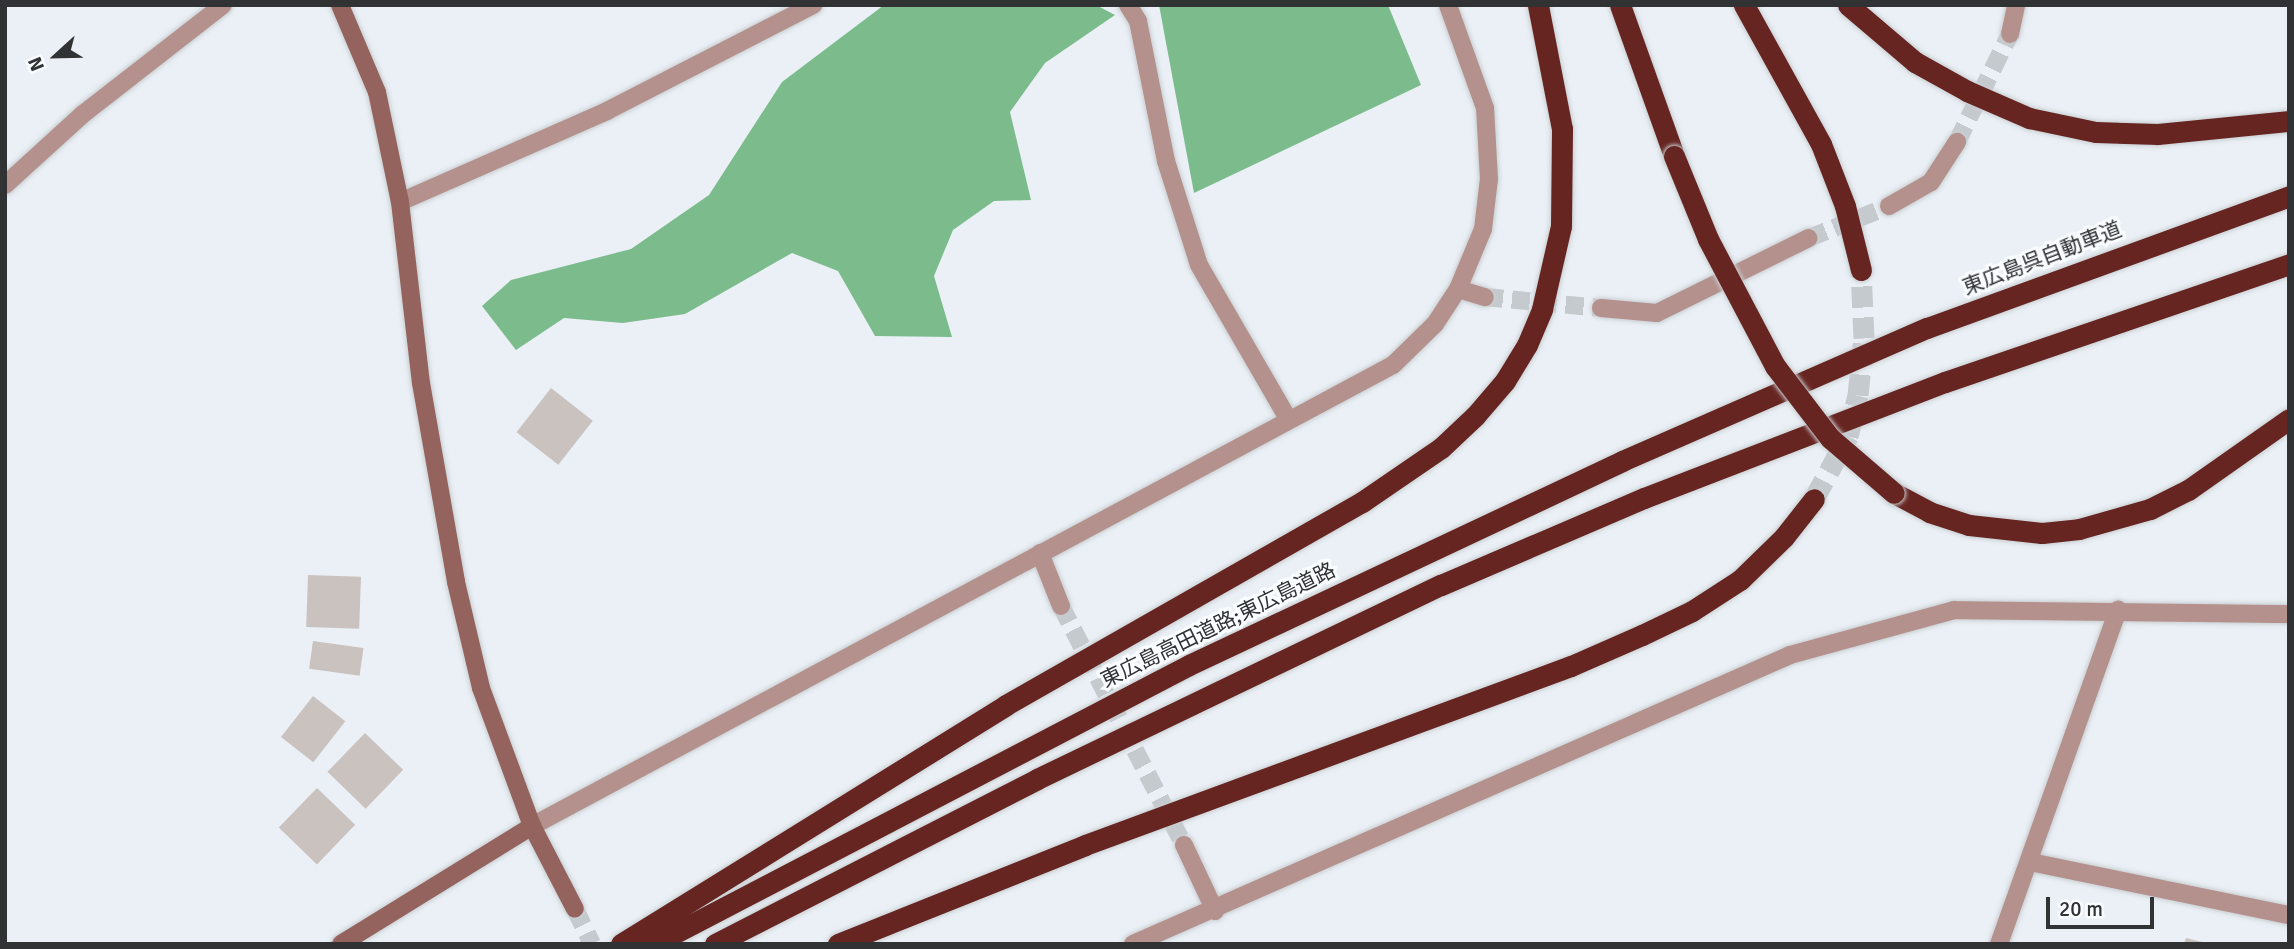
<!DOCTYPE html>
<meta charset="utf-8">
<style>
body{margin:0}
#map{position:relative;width:2294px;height:949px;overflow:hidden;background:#eaf0f5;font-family:Signika,"Noto Sans JP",sans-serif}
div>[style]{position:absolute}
.forest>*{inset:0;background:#7cbc8c}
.building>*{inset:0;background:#cac2bf;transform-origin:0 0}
.street-tunnel>*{height:18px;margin-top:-9px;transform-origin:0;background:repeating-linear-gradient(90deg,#c5cace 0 18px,transparent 0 27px)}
.secondary-tunnel>*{height:18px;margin-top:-9px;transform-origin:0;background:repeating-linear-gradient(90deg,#c5cace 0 18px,transparent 0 27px)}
.highway-tunnel>*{height:21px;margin-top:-10.5px;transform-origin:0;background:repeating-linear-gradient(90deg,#c5cace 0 21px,transparent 0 31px)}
.roads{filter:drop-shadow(0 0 2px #c9ced2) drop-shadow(0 0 2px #c9ced2)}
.street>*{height:18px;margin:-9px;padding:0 9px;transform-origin:9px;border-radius:9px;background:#b4918c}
.secondary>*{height:18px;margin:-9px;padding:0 9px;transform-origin:9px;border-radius:9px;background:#94635e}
.highway>*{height:21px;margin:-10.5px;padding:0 10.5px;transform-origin:10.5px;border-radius:10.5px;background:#672521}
.bridges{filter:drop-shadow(0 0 2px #c9ced2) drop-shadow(0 0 2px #c9ced2)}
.highway-bridge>*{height:21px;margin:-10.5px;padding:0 10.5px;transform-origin:10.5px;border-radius:10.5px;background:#672521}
span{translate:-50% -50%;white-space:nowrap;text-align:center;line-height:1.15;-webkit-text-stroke:6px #fafdff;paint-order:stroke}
.street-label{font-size:21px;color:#303234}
.frame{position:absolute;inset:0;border:7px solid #303234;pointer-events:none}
.north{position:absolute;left:21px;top:21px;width:70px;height:70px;-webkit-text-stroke:5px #fafdff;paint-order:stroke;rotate:248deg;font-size:19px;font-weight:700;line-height:28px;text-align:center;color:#303234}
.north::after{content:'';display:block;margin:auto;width:24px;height:32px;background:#303234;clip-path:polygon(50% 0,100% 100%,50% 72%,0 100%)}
.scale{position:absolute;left:2046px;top:897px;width:108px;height:32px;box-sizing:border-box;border:4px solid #303234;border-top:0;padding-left:9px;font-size:21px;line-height:24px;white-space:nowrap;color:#303234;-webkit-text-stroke:5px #fafdff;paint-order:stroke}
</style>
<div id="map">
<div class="forest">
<div style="clip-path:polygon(884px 5px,1096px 5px,1115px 15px,1045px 63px,1010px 112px,1031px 200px,994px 201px,953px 230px,934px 276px,952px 337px,875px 336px,838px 271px,792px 253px,685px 314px,623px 323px,564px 318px,516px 350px,482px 306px,511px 280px,631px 249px,709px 195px,782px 82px)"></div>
<div style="clip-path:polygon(1159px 5px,1388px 5px,1421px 85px,1194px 193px)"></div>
</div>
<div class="building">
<div style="left:551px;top:388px;width:53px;height:56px;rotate:38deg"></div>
<div style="left:308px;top:575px;width:53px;height:52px;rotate:2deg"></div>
<div style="left:313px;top:641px;width:51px;height:28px;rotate:8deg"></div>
<div style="left:313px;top:696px;width:41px;height:52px;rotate:38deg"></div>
<div style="left:365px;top:733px;width:53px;height:54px;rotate:44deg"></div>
<div style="left:317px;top:788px;width:53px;height:55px;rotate:44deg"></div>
<div style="clip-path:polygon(2186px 938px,2206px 943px,2206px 944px,2184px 944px)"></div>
</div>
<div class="street-tunnel">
<div style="left:1957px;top:142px;width:120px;rotate:-63.9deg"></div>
<div style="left:1809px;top:238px;width:86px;rotate:-21.8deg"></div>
<div style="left:1485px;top:297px;width:117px;rotate:5.4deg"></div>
<div style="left:1061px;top:606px;width:269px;rotate:62.8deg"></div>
</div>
<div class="secondary-tunnel">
<div style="left:575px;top:909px;width:39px;rotate:64deg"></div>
</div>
<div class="highway-tunnel">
<div style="left:1814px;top:499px;width:72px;rotate:-61.6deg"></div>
<div style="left:1848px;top:436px;width:42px;rotate:-76.3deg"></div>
<div style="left:1858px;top:395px;width:57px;rotate:-84deg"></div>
<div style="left:1864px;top:338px;width:68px;rotate:-92.5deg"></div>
</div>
<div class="roads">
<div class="street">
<div style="left:1128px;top:5px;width:19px;rotate:58deg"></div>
<div style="left:1138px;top:21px;width:143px;rotate:78.7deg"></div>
<div style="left:1166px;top:161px;width:109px;rotate:72.4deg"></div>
<div style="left:1199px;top:265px;width:179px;rotate:59.9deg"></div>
<div style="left:2010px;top:34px;width:30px;rotate:-78deg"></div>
<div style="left:5px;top:185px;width:105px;rotate:-42.3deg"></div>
<div style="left:83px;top:114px;width:177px;rotate:-37.9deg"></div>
<div style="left:400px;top:202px;width:226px;rotate:-23.7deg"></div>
<div style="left:607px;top:111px;width:232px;rotate:-27.2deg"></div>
<div style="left:1889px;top:206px;width:48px;rotate:-29.7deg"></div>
<div style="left:1931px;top:182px;width:48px;rotate:-57deg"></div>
<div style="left:1458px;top:289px;width:28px;rotate:17deg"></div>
<div style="left:1601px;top:308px;width:56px;rotate:5.1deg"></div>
<div style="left:1657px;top:313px;width:169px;rotate:-26.3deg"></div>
<div style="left:1040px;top:553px;width:57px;rotate:68.4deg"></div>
<div style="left:532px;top:826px;width:977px;rotate:-28.17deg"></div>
<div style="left:1393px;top:365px;width:59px;rotate:-44.3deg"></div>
<div style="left:1435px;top:324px;width:42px;rotate:-56.7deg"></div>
<div style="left:1458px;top:289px;width:65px;rotate:-67.4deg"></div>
<div style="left:1483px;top:229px;width:50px;rotate:-83.2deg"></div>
<div style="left:1489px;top:179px;width:71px;rotate:-93.2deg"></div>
<div style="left:1485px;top:108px;width:109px;rotate:-109.8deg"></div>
<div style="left:1184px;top:845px;width:73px;rotate:64.8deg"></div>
<div style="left:2030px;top:862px;width:264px;rotate:11.6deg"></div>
<div style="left:1133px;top:944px;width:718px;rotate:-23.74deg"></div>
<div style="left:1790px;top:655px;width:170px;rotate:-15.3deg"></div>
<div style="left:1954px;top:610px;width:335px;rotate:0.7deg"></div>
<div style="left:1999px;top:944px;width:355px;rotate:-70.4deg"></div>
</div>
<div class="secondary">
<div style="left:340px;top:5px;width:95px;rotate:67deg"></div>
<div style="left:377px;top:92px;width:112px;rotate:78.2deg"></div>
<div style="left:400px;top:202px;width:182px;rotate:83.4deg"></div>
<div style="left:421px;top:383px;width:202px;rotate:80deg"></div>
<div style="left:456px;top:582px;width:109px;rotate:76.7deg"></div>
<div style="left:481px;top:688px;width:147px;rotate:69.7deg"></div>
<div style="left:532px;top:826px;width:93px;rotate:62.6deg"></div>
<div style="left:341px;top:944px;width:225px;rotate:-31.7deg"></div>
</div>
<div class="highway">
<div style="left:1620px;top:5px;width:160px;rotate:70.3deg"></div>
<div style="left:1744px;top:5px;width:159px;rotate:61deg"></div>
<div style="left:1821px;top:144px;width:66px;rotate:68.8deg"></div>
<div style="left:1845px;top:206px;width:66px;rotate:76deg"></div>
<div style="left:1848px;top:5px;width:88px;rotate:40.4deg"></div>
<div style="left:1915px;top:62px;width:60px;rotate:29.1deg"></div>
<div style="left:1967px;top:91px;width:68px;rotate:23.5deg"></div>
<div style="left:2029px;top:118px;width:68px;rotate:11.8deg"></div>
<div style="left:2096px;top:132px;width:62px;rotate:1.8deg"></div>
<div style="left:2158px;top:134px;width:132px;rotate:-5.7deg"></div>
<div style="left:1894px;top:493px;width:40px;rotate:28deg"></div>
<div style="left:1929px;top:512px;width:42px;rotate:18deg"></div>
<div style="left:1969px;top:525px;width:73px;rotate:6.3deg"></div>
<div style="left:2042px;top:533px;width:37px;rotate:-6deg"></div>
<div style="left:2079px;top:529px;width:74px;rotate:-15.7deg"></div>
<div style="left:2150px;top:509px;width:42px;rotate:-26.6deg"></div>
<div style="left:2188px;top:490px;width:123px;rotate:-35.1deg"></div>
<div style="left:621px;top:944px;width:453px;rotate:-31.8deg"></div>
<div style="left:1006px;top:705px;width:410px;rotate:-29.7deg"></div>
<div style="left:1362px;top:502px;width:96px;rotate:-34.4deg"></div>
<div style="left:1441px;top:448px;width:47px;rotate:-43.3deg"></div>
<div style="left:1475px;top:416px;width:46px;rotate:-49.4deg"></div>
<div style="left:1505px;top:381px;width:42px;rotate:-58.6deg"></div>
<div style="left:1527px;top:345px;width:39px;rotate:-67deg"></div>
<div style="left:1542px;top:309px;width:85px;rotate:-77.1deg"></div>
<div style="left:1561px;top:226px;width:97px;rotate:-89.4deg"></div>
<div style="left:1562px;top:129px;width:126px;rotate:-101deg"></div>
<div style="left:654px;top:944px;width:603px;rotate:-27.54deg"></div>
<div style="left:1189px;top:665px;width:479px;rotate:-25.2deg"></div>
<div style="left:1622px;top:461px;width:333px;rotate:-23.6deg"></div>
<div style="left:1927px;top:328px;width:385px;rotate:-20deg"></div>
<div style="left:715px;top:944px;width:362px;rotate:-27.1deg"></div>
<div style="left:1037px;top:779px;width:448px;rotate:-25.7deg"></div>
<div style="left:1441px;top:585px;width:221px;rotate:-23.2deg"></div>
<div style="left:1644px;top:498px;width:323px;rotate:-21.1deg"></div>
<div style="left:1945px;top:382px;width:364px;rotate:-18.9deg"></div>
<div style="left:838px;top:944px;width:266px;rotate:-21.8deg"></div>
<div style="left:1085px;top:845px;width:518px;rotate:-20.22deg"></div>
<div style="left:1571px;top:666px;width:77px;rotate:-23.6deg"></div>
<div style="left:1642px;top:635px;width:55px;rotate:-25.6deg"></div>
<div style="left:1692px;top:611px;width:57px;rotate:-32.9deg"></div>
<div style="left:1740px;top:580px;width:62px;rotate:-44.3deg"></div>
<div style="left:1784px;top:537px;width:48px;rotate:-51.7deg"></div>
</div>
</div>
<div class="bridges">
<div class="highway-bridge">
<div style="left:1674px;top:156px;width:90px;rotate:67.7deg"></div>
<div style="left:1708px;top:239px;width:144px;rotate:62.2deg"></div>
<div style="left:1775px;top:366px;width:91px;rotate:52.6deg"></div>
<div style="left:1830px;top:438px;width:84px;rotate:40.7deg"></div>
</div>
</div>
<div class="street-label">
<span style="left:2042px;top:258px;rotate:-21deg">東広島呉自動車道</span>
<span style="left:1218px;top:625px;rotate:-26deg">東広島高田道路;東広島道路</span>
</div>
<div class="frame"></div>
<div class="north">N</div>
<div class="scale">20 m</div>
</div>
